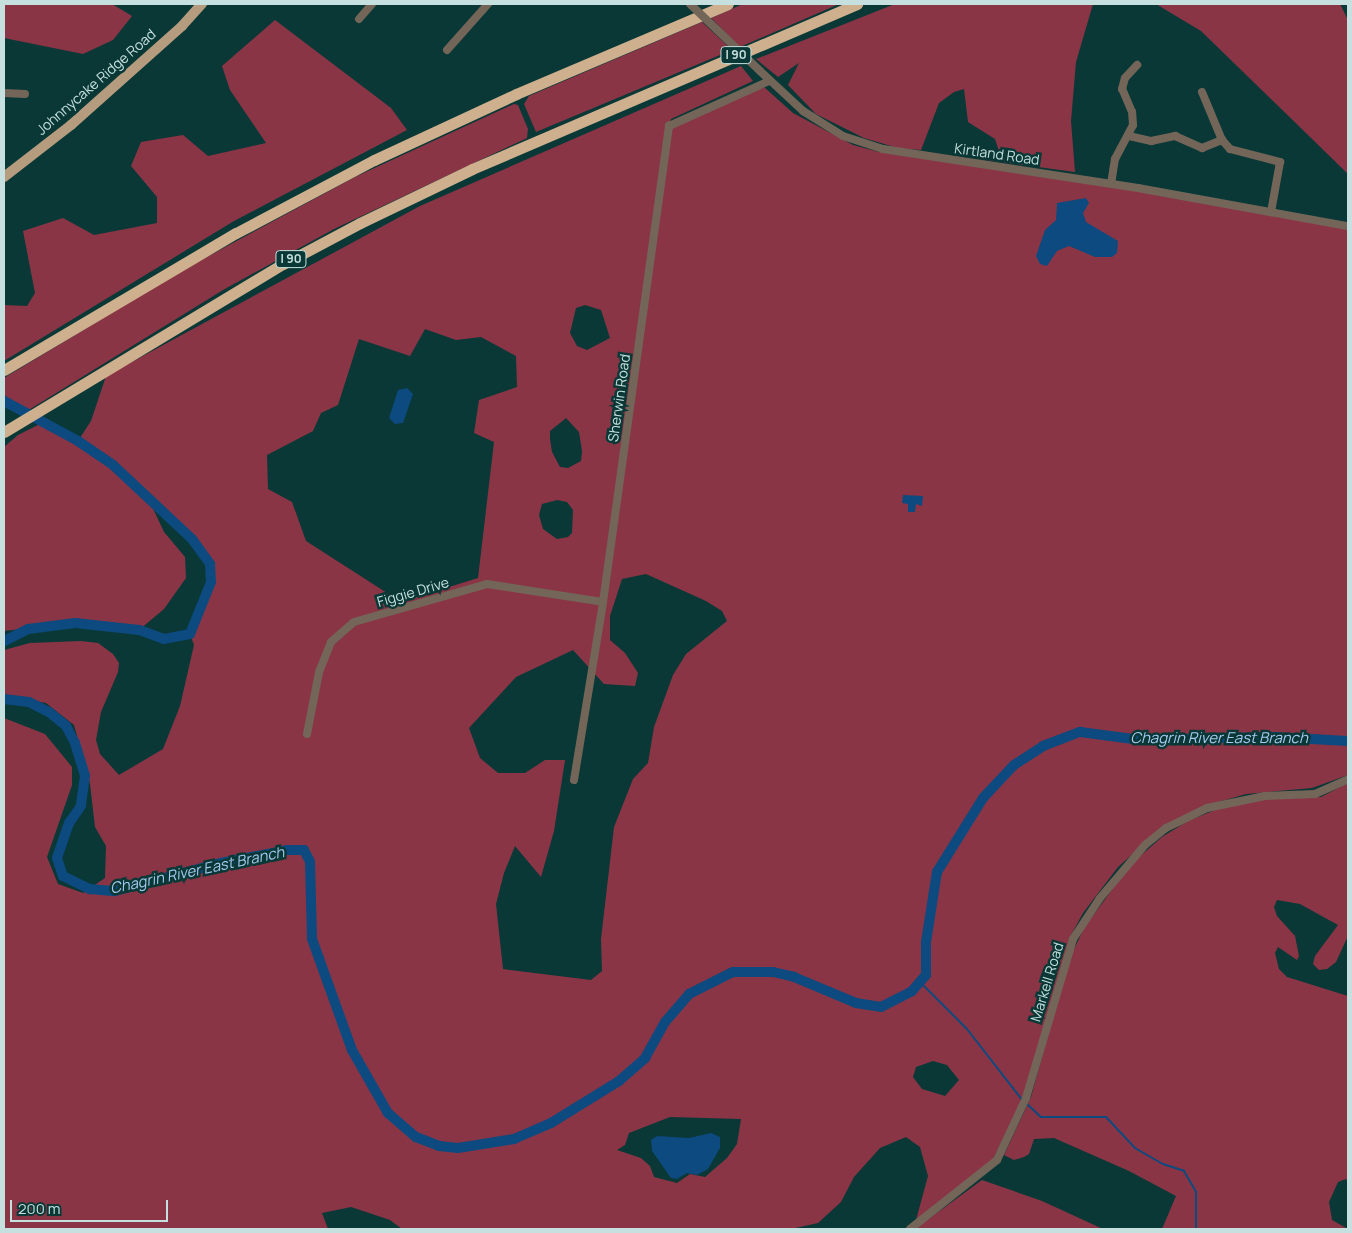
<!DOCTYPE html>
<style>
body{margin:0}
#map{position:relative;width:1352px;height:1233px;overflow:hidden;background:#0a3836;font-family:Manrope,sans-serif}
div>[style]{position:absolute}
.green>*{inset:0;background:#8a3546}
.water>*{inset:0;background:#0c4a7f}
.stream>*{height:2px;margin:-1px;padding:0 1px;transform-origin:1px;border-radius:1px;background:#0c4a7f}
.river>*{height:10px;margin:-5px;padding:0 5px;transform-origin:5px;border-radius:5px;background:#0c4a7f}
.minor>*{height:8px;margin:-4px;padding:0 4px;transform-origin:4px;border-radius:4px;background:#736658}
.major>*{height:10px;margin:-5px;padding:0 5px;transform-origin:5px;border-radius:5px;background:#b59c7f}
.highway>*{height:11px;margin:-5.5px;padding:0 5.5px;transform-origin:5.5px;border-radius:5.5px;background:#cfb08e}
.minor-bridge>*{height:8px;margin:-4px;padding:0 4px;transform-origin:4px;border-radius:4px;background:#736658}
span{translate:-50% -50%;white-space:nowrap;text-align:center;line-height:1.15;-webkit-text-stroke:5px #0a3836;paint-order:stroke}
.shield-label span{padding:1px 4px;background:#0a3836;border:1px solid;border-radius:4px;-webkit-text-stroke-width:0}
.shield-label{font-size:12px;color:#c5e0de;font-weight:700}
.street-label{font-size:14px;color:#c5e0de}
.water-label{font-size:15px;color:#a7caf0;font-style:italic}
.frame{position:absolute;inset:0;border:5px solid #c5e0de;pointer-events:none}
.scale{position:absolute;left:10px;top:1200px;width:158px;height:22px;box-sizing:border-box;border:2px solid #c5e0de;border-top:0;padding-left:6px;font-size:15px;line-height:18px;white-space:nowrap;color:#c5e0de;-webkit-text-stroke:4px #0a3836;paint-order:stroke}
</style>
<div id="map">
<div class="green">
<div style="clip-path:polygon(4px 4px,112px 4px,132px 16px,113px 40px,83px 54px,4px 38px)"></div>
<div style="clip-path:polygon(743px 4px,839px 4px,740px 47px,711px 18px)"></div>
<div style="clip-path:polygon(895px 4px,1093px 4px,1076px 62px,1071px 121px,1075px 172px,980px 159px,1000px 154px,995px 139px,968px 122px,964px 89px,954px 92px,939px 103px,921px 150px,898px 148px,864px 138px,816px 114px,788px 85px,799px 63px,778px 77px,756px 59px)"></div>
<div style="clip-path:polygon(1156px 4px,1340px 4px,1348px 20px,1348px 174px,1201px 31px)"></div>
<div style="clip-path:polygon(275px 20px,391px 108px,407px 130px,234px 221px,4px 361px,4px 305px,27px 306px,35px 293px,23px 231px,63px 218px,94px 235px,157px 223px,157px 197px,131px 166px,141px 142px,183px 135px,208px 156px,266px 143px,230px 90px,222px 66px)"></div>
<div style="clip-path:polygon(702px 22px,732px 50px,536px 132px,524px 104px,529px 96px)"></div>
<div style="clip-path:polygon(evenodd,741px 66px,753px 81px,671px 119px,664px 141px,671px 127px,764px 87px,793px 113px,853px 145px,879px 152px,1120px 188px,1348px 229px,1348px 775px,1312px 788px,1246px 794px,1208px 805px,1155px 834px,1118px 867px,1083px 913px,1071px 935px,1024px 1096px,993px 1159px,965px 1185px,916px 1220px,928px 1176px,920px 1147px,906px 1137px,880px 1148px,854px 1177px,841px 1202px,818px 1223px,791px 1229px,402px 1229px,390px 1220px,351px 1207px,322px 1213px,328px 1229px,4px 1229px,4px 718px,45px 734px,72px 767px,72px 785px,47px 857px,58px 884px,83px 893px,105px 878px,106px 846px,95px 827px,90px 784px,74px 725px,46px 703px,4px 695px,4px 650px,30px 643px,81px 641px,98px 643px,113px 654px,119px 663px,118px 672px,101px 712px,96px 740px,100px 754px,119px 775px,163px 749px,180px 706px,194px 645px,190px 634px,211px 582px,210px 564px,192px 539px,150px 502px,164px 532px,185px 557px,186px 578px,164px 609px,139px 630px,75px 623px,4px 631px,4px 447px,18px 435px,42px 423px,78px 441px,91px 421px,106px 376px,420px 206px,741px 66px,585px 305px,601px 310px,610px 338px,587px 350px,577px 346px,570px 333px,576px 308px,585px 305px,741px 66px,425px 329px,456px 340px,481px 337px,516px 356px,517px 387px,479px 400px,474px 433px,494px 442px,478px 578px,401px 602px,306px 541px,292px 502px,268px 489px,267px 455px,313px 431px,321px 413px,338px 405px,359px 339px,410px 356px,425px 329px,741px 66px,566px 418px,579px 432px,582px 451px,581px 461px,568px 468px,560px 467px,552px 452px,550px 439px,550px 431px,566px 418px,741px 66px,557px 500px,567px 502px,573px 510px,572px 533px,568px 537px,557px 539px,543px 529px,539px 515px,542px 504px,557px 500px,741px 66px,646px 574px,706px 601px,722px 611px,727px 621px,686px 654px,673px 675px,654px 727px,648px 763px,633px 779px,614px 827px,601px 939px,602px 971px,591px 980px,503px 969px,496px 904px,504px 873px,515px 846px,541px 877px,554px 831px,565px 760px,545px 760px,525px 773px,498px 773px,480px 758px,469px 728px,516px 677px,573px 650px,604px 684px,635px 686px,638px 673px,625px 653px,610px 640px,610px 616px,622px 579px,646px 574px,741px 66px,933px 1061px,947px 1065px,959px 1080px,945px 1096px,922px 1089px,913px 1077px,916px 1067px,933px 1061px,741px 66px,670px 1117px,741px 1119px,737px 1144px,727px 1158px,705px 1177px,690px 1174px,677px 1183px,654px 1177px,650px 1166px,641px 1158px,617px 1150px,625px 1145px,629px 1133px,670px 1117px)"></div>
<div style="clip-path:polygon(514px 104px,518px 105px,528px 129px,527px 138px,334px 229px,223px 290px,27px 411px,4px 395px,4px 378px,181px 271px,355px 177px)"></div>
<div style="clip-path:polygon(1348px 783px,1348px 936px,1336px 962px,1327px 969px,1319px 970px,1313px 964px,1315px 956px,1338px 925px,1300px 904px,1277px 900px,1274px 907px,1277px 916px,1295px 936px,1299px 956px,1297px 960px,1278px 947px,1275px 953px,1279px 969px,1287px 977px,1348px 996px,1348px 1182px,1346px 1179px,1338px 1182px,1329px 1202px,1332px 1220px,1348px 1229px,1162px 1229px,1176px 1196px,1129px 1171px,1054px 1138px,1034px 1139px,1029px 1154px,1024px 1157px,1014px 1160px,1004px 1155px,1031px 1097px,1069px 960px,1084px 928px,1130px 865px,1162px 837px,1188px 821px,1225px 806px,1265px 799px,1321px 797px)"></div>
<div style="clip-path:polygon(982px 1180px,1042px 1201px,1103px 1229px,915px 1229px)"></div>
</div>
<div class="water">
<div style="clip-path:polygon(1086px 198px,1089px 203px,1083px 213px,1086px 222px,1118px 241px,1117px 253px,1112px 257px,1095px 257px,1069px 246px,1057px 251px,1047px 266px,1040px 264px,1036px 256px,1045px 230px,1056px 220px,1057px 203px)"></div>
<div style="clip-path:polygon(407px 388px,413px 394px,403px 423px,395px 424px,389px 418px,398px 390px)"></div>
<div style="clip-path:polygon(903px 495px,923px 496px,922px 506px,916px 504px,915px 512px,908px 512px,908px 504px,902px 503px)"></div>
<div style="clip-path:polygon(711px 1133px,720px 1137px,720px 1148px,708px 1169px,697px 1175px,687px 1173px,677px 1179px,671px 1178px,652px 1151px,651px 1140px,657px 1136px,689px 1138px)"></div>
</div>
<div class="stream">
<div style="left:920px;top:982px;width:66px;rotate:45deg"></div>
<div style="left:967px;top:1029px;width:91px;rotate:52.1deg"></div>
<div style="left:1027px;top:1104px;width:19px;rotate:43deg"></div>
<div style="left:1041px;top:1117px;width:65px"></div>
<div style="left:1106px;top:1117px;width:42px;rotate:46.9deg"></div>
<div style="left:1135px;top:1148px;width:32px;rotate:30deg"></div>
<div style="left:1163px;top:1164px;width:22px;rotate:18deg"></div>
<div style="left:1184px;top:1171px;width:24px;rotate:60deg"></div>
<div style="left:1196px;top:1192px;width:37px;rotate:90deg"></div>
</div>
<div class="river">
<div style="left:4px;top:401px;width:84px;rotate:28.4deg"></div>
<div style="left:78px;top:441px;width:42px;rotate:34.4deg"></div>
<div style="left:113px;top:465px;width:108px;rotate:43.1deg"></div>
<div style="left:192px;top:539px;width:31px;rotate:54deg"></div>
<div style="left:210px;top:564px;width:18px;rotate:87deg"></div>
<div style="left:211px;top:582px;width:56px;rotate:112deg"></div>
<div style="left:190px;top:634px;width:26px;rotate:169deg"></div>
<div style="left:164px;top:639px;width:27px;rotate:-160deg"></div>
<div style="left:139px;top:630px;width:64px;rotate:-173.8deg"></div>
<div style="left:75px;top:623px;width:47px;rotate:172.7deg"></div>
<div style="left:28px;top:629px;width:27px;rotate:153deg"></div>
<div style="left:4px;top:699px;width:25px;rotate:7deg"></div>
<div style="left:29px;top:702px;width:22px;rotate:27deg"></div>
<div style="left:49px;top:712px;width:22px;rotate:39deg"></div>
<div style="left:66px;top:726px;width:19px;rotate:62deg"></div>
<div style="left:75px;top:743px;width:34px;rotate:73deg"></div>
<div style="left:85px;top:776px;width:30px;rotate:98deg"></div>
<div style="left:81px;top:806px;width:21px;rotate:125deg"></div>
<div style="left:69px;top:823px;width:37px;rotate:109deg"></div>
<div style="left:57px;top:858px;width:19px;rotate:72deg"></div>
<div style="left:63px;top:876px;width:30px;rotate:26deg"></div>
<div style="left:90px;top:889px;width:25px;rotate:5deg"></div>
<div style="left:115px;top:891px;width:110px;rotate:-14.8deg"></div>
<div style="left:221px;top:863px;width:67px;rotate:-11.1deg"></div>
<div style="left:287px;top:850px;width:17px"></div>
<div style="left:304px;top:850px;width:13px;rotate:63deg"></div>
<div style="left:310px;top:862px;width:77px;rotate:88.5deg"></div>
<div style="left:312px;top:939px;width:118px;rotate:70.2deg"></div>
<div style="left:352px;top:1050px;width:73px;rotate:60.3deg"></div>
<div style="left:388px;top:1113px;width:37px;rotate:41deg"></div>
<div style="left:416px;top:1137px;width:25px;rotate:21deg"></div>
<div style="left:439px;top:1146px;width:19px;rotate:6deg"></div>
<div style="left:458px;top:1148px;width:57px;rotate:-9.1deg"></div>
<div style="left:514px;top:1139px;width:40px;rotate:-23.4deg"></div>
<div style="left:551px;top:1123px;width:80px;rotate:-31.7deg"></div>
<div style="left:619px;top:1081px;width:35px;rotate:-41deg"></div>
<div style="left:645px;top:1058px;width:41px;rotate:-60.9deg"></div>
<div style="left:665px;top:1022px;width:37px;rotate:-49deg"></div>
<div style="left:689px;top:994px;width:49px;rotate:-26.6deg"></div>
<div style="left:733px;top:972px;width:40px"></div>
<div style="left:773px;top:972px;width:22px;rotate:13deg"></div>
<div style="left:794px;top:977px;width:67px;rotate:22.8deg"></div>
<div style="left:856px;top:1003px;width:25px;rotate:9deg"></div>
<div style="left:881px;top:1007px;width:35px;rotate:-27deg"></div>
<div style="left:912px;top:991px;width:21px;rotate:-49deg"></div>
<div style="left:926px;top:975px;width:33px;rotate:-90deg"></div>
<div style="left:926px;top:942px;width:71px;rotate:-81.1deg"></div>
<div style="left:937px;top:872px;width:87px;rotate:-58.1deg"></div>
<div style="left:983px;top:798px;width:45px;rotate:-46.8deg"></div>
<div style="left:1014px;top:765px;width:35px;rotate:-33deg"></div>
<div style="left:1043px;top:746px;width:40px;rotate:-21deg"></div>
<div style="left:1080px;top:732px;width:61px;rotate:7.6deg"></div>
<div style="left:1140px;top:740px;width:135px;rotate:-1.3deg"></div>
<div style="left:1275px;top:737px;width:73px;rotate:3.1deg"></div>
</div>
<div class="minor">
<div style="left:359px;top:19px;width:20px;rotate:-49deg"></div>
<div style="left:447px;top:50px;width:62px;rotate:-48.3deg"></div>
<div style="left:760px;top:71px;width:59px;rotate:42.9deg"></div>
<div style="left:803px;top:111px;width:47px;rotate:32deg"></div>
<div style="left:843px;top:136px;width:42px;rotate:18deg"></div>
<div style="left:883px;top:149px;width:258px;rotate:8.7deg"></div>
<div style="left:1138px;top:188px;width:213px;rotate:10.3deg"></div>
<div style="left:1202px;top:92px;width:52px;rotate:67.4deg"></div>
<div style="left:1222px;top:140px;width:12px;rotate:48deg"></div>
<div style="left:1230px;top:149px;width:52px;rotate:14.6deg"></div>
<div style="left:1280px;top:162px;width:51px;rotate:100.2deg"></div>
<div style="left:4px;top:93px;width:21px;rotate:3deg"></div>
<div style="left:1129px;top:136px;width:23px;rotate:13deg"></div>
<div style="left:1151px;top:141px;width:25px;rotate:-12deg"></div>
<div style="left:1175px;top:136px;width:30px;rotate:24deg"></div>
<div style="left:1202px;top:148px;width:22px;rotate:-22deg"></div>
<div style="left:1111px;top:184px;width:25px;rotate:-81deg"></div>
<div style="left:1115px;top:159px;width:38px;rotate:-62deg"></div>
<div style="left:1133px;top:125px;width:13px;rotate:-94deg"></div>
<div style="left:1132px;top:112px;width:25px;rotate:-113deg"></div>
<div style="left:1122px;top:89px;width:11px;rotate:-75deg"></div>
<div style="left:1125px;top:78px;width:18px;rotate:-47deg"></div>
<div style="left:307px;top:734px;width:63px;rotate:-79deg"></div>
<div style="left:319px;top:672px;width:32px;rotate:-68deg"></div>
<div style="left:331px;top:642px;width:30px;rotate:-41deg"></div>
<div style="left:354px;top:622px;width:138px;rotate:-15.9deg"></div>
<div style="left:487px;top:584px;width:117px;rotate:8.8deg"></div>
<div style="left:574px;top:780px;width:180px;rotate:-80.7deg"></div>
<div style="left:603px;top:602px;width:481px;rotate:-82.1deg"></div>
<div style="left:669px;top:126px;width:110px;rotate:-24.2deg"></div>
<div style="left:910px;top:1229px;width:111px;rotate:-38.4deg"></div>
<div style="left:997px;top:1160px;width:68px;rotate:-64.9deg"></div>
<div style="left:1026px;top:1098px;width:166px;rotate:-73.5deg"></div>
<div style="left:1073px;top:939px;width:49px;rotate:-56.6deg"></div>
<div style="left:1100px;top:898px;width:70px;rotate:-49.7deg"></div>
<div style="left:1145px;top:845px;width:27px;rotate:-39deg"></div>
<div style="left:1166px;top:828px;width:46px;rotate:-26deg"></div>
<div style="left:1207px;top:808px;width:59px;rotate:-11.7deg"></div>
<div style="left:1265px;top:796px;width:50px;rotate:-2.3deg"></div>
<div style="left:1315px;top:794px;width:36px;rotate:-24deg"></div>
</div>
<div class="major">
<div style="left:4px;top:177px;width:85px;rotate:-37.8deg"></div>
<div style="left:71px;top:125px;width:149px;rotate:-41.7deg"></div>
<div style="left:182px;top:26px;width:30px;rotate:-48deg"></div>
</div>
<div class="highway">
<div style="left:4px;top:370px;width:269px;rotate:-30.6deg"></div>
<div style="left:236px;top:233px;width:156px;rotate:-27.9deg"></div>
<div style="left:374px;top:160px;width:157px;rotate:-24.9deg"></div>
<div style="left:516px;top:94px;width:230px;rotate:-23deg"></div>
<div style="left:4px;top:432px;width:326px;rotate:-31.1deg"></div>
<div style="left:283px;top:264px;width:87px;rotate:-28deg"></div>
<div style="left:360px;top:223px;width:124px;rotate:-25.7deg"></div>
<div style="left:472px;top:169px;width:419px;rotate:-23.2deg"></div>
</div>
<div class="minor-bridge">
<div style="left:690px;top:4px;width:97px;rotate:43.7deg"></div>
</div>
<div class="shield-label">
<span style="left:736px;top:55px">I 90</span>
<span style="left:291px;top:259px">I 90</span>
</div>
<div class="street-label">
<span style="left:96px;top:82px;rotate:-41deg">Johnnycake Ridge Road</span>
<span style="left:997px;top:154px;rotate:8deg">Kirtland Road</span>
<span style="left:619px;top:398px;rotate:-82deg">Sherwin Road</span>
<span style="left:413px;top:592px;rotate:-16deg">Figgie Drive</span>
<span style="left:1047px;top:982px;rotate:-73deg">Markell Road</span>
</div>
<div class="water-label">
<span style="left:1219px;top:738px">Chagrin River East Branch</span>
<span style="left:197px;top:870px;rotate:-12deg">Chagrin River East Branch</span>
</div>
<div class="frame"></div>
<div class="scale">200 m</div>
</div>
